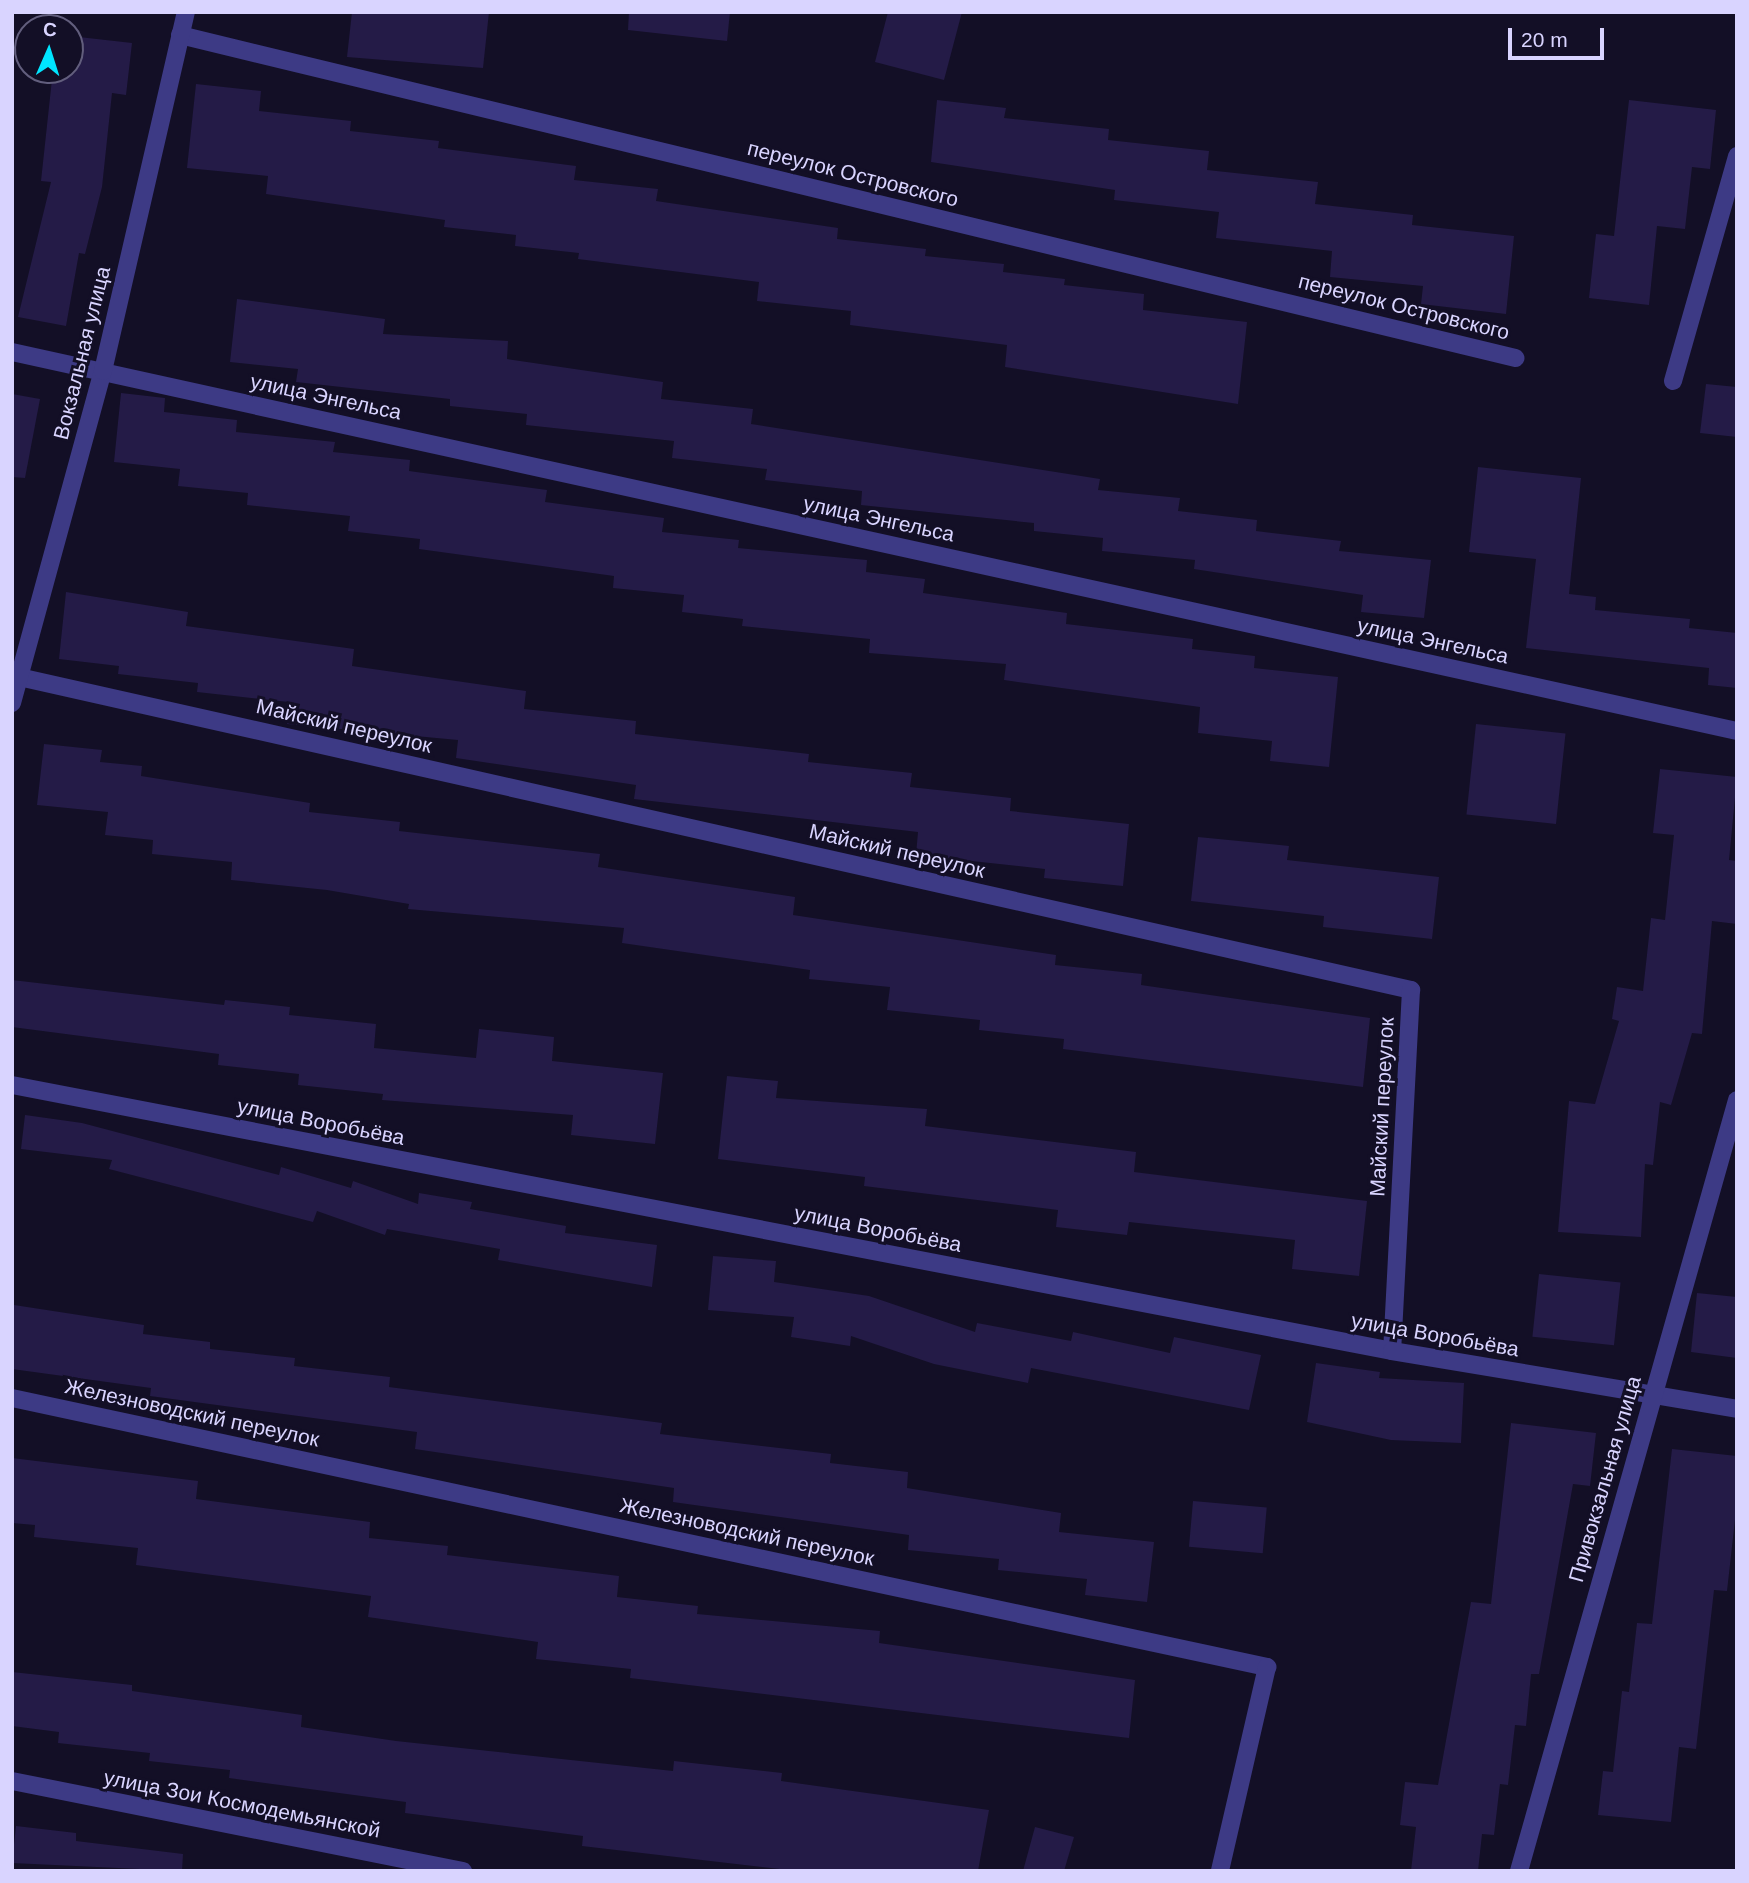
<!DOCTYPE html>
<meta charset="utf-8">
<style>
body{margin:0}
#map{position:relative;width:1749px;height:1883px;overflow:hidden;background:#130f26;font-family:Arial,sans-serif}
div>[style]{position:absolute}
.building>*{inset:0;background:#241b47;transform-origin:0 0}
.minor>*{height:18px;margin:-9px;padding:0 9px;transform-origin:9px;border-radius:9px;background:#3d3a85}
span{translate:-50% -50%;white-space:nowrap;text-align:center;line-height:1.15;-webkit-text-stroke:6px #130f26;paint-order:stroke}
.street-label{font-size:21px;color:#d9d4ff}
.frame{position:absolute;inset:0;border:14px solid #d9d4ff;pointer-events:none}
.north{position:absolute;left:14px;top:14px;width:70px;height:70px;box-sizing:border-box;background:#130f26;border:2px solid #625e7d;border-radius:50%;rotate:3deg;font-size:19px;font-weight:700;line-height:28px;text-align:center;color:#d9d4ff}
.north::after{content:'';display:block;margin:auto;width:24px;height:32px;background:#00e5ff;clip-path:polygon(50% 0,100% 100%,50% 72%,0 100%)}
.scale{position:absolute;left:1508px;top:28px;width:96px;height:32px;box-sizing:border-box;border:4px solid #d9d4ff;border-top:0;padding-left:9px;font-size:21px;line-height:24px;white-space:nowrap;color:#d9d4ff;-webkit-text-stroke:5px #130f26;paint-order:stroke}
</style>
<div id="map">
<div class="building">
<div style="clip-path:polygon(352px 12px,489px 12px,483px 68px,347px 57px)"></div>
<div style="clip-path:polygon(629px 12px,730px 12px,727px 41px,628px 30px)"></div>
<div style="clip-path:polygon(888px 12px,962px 12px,944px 80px,875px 62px)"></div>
<div style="clip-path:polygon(70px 36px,132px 43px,126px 95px,112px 93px,102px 187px,85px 254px,79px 253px,66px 326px,18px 317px,51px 182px,41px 181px,53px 70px,70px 70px)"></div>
<div style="clip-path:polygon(196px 84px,261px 91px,259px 111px,351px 121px,350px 131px,439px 141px,438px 148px,576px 166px,574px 180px,658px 189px,656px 201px,838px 228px,837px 239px,926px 249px,925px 256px,1004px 264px,1003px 272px,1065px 279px,1064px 285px,1144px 294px,1143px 310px,1247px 322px,1238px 404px,1005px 367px,1007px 345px,850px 325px,851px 311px,757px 301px,759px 282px,578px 259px,579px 253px,515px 246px,516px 235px,444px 227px,445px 220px,266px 194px,268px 176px,187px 168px)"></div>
<div style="clip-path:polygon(937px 100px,1006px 108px,1004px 118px,1109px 129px,1108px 140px,1209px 151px,1207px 170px,1318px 182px,1315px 204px,1413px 215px,1412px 225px,1514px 236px,1506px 314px,1421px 304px,1423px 286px,1330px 277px,1332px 251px,1216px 238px,1219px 212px,1114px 200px,1115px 190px,931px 162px)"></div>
<div style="clip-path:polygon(1629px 100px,1716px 110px,1710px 169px,1692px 167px,1685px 229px,1657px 226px,1649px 305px,1589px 298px,1596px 234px,1614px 236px)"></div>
<div style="clip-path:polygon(237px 299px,385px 319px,383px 334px,508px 341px,507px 359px,663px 382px,661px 399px,753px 409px,751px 424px,1100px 479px,1098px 490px,1180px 498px,1178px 511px,1257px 520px,1256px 531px,1341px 541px,1339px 551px,1431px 560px,1424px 618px,1361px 612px,1363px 595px,1194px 569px,1195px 560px,1102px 551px,1103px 538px,1034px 531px,1034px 523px,861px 505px,862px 491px,765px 480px,767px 469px,672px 458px,674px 441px,526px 425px,527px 414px,450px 406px,450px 399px,296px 382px,298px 369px,230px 362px)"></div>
<div style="clip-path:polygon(1706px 384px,1737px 387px,1737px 437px,1700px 433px)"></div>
<div style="clip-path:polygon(121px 393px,165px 398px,164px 412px,237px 420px,236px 432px,335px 442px,333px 452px,410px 460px,409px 471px,547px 490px,545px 502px,664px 518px,662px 532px,739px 540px,738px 548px,867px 560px,866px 572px,925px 579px,923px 593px,1067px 613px,1066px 624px,1193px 639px,1192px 649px,1255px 656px,1254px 668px,1338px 677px,1329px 767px,1270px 761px,1272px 741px,1198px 733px,1200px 707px,1004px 680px,1006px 664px,869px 653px,870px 639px,742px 626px,743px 619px,682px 612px,684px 595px,613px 588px,614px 576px,419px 549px,420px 539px,348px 531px,350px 516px,247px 505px,248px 493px,178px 486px,180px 469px,114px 462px)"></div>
<div style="clip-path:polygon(12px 394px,40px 399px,25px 478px,12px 477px)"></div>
<div style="clip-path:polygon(1478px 467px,1581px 478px,1569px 594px,1596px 597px,1595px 610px,1690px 619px,1689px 628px,1737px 633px,1737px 688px,1708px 685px,1709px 668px,1526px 648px,1536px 559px,1469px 552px)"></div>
<div style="clip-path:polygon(66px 592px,188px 612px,186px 626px,354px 649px,352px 666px,526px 691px,524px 709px,636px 721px,635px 734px,809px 754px,808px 762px,912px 773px,910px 787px,1011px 798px,1010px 811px,1129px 824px,1123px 886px,1044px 878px,1045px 869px,916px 855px,918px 832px,634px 799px,636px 785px,456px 758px,458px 740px,287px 724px,289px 702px,197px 692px,198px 683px,118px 674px,119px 666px,59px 659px)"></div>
<div style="left:1476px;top:724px;width:90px;height:91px;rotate:6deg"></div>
<div style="clip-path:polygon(44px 744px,102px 750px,100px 762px,142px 766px,141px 776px,310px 803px,309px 812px,400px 822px,399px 831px,600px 854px,598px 867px,795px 897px,793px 915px,1056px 955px,1055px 965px,1142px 974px,1141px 985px,1370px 1018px,1363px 1087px,1063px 1049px,1064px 1039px,979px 1030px,980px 1020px,887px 1010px,890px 987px,809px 979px,810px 970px,622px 943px,624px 928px,408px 909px,409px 904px,327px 890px,231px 880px,232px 862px,152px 854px,153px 840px,105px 835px,108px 812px,37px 805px)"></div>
<div style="clip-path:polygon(1660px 769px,1737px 777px,1729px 860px,1737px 861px,1737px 924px,1712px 921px,1702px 1034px,1692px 1033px,1671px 1105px,1660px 1102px,1653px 1165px,1645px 1164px,1641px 1237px,1558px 1232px,1569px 1101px,1595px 1104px,1619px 1021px,1612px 1019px,1617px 987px,1643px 991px,1651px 918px,1665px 920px,1674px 835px,1653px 833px)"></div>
<div style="clip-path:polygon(1198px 837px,1289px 846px,1287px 860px,1439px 877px,1432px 939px,1323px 927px,1324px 916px,1191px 901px)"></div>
<div style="clip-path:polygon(12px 980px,224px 1005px,225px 1000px,290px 1007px,289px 1015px,376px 1024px,374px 1048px,476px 1058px,479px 1029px,554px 1037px,552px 1061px,663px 1073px,655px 1144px,571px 1135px,573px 1115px,382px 1100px,383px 1094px,298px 1085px,299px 1074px,218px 1065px,219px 1054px,12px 1027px)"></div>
<div style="clip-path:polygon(727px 1076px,778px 1081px,776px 1098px,927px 1109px,925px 1126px,1136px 1152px,1134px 1172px,1367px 1201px,1359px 1276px,1292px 1269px,1295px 1240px,1129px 1222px,1127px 1235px,1056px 1227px,1058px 1210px,864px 1186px,865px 1177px,718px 1159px)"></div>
<div style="clip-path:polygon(25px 1115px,82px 1123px,279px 1175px,281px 1167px,351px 1188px,353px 1181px,418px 1204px,419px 1193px,472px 1202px,470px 1209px,566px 1226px,565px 1233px,657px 1245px,652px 1287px,498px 1260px,500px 1249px,387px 1229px,385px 1235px,317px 1211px,313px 1222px,109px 1169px,112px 1160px,21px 1149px)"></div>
<div style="clip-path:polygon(713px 1256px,776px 1261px,774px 1282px,869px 1296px,975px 1332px,977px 1323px,1071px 1341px,1073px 1332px,1170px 1353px,1174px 1337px,1261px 1355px,1249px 1410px,1031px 1368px,1028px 1383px,934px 1364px,851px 1336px,850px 1346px,791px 1337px,794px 1317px,708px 1310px)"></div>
<div style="left:1539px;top:1274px;width:82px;height:63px;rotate:6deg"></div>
<div style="clip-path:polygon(1697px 1293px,1737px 1297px,1737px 1358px,1691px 1352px)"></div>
<div style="clip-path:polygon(14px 1305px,144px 1325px,143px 1334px,210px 1342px,210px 1349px,295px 1358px,294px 1366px,390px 1377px,389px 1387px,662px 1423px,660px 1434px,831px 1454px,830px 1463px,908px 1472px,907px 1488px,1061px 1513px,1059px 1532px,1154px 1542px,1147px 1602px,1085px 1595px,1087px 1579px,998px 1570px,999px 1559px,908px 1550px,909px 1535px,673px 1502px,674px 1488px,415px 1449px,417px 1432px,150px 1396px,151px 1388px,12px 1369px)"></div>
<div style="clip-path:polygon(1316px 1363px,1380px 1372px,1379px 1378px,1464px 1383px,1461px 1443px,1391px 1440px,1307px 1422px)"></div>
<div style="clip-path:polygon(1511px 1423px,1596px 1433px,1590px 1486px,1573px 1484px,1539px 1674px,1531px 1674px,1526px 1726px,1515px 1725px,1508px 1785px,1500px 1784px,1494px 1835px,1482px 1834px,1478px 1871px,1411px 1871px,1416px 1827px,1400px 1825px,1405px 1782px,1438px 1785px,1471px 1602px,1491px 1604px)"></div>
<div style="clip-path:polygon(1672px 1449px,1737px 1456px,1737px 1502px,1727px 1591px,1714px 1590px,1696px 1749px,1679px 1747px,1671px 1822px,1598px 1815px,1603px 1771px,1613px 1772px,1622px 1691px,1629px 1692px,1637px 1623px,1652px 1624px)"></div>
<div style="clip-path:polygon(12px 1458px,198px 1481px,196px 1499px,370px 1522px,369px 1538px,448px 1546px,447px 1555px,619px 1576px,617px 1597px,698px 1606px,697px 1614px,880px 1631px,879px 1643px,1135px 1680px,1129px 1738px,630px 1678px,631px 1669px,536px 1659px,538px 1642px,368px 1617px,371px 1596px,136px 1565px,138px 1548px,34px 1537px,35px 1525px,12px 1523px)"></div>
<div style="left:1193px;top:1501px;width:74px;height:46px;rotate:5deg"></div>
<div style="clip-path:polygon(12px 1672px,132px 1685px,132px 1691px,302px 1715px,301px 1727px,396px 1741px,673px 1771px,674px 1761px,782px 1773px,781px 1781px,989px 1810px,978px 1871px,797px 1871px,582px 1846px,583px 1836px,405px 1813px,406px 1802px,229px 1778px,230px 1770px,149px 1761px,150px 1753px,58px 1743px,59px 1732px,12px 1726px)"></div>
<div style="clip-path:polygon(16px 1826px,76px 1833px,76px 1841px,183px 1854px,182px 1871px,12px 1863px)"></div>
<div style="clip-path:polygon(1035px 1827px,1074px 1837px,1064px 1871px,1023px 1871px)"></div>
</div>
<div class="minor">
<div style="left:180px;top:35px;width:1374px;rotate:13.6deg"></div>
<div style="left:12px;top:352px;width:1766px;rotate:12.39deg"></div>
<div style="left:1673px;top:381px;width:234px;rotate:-74.1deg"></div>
<div style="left:19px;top:677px;width:1427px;rotate:12.67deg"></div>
<div style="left:1411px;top:990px;width:361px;rotate:93deg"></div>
<div style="left:12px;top:703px;width:344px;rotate:-74.7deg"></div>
<div style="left:103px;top:371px;width:368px;rotate:-77deg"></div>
<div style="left:12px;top:1085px;width:1405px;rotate:10.91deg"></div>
<div style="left:1392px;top:1351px;width:350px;rotate:9.5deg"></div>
<div style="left:12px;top:1398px;width:1284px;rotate:12.1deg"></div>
<div style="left:1267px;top:1667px;width:209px;rotate:103deg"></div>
<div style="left:12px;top:1781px;width:460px;rotate:11.3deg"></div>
<div style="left:1519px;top:1871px;width:801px;rotate:-74.21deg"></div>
</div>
<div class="street-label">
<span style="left:853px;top:174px;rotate:14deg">переулок Островского</span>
<span style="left:1404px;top:307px;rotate:14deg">переулок Островского</span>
<span style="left:82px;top:353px;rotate:-76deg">Вокзальная улица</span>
<span style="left:326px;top:397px;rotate:12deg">улица Энгельса</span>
<span style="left:879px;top:519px;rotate:12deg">улица Энгельса</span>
<span style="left:1433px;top:641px;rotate:12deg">улица Энгельса</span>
<span style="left:344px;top:726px;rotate:13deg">Майский переулок</span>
<span style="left:897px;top:851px;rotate:13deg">Майский переулок</span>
<span style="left:1382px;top:1107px;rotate:-87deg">Майский переулок</span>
<span style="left:321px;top:1122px;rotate:11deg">улица Воробьёва</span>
<span style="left:878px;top:1229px;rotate:11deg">улица Воробьёва</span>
<span style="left:1435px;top:1335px;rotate:10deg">улица Воробьёва</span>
<span style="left:192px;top:1413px;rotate:12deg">Железноводский переулок</span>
<span style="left:1605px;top:1479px;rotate:-74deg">Привокзальная улица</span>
<span style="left:747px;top:1532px;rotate:12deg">Железноводский переулок</span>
<span style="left:242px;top:1804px;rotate:11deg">улица Зои Космодемьянской</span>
</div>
<div class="frame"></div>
<div class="north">С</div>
<div class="scale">20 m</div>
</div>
